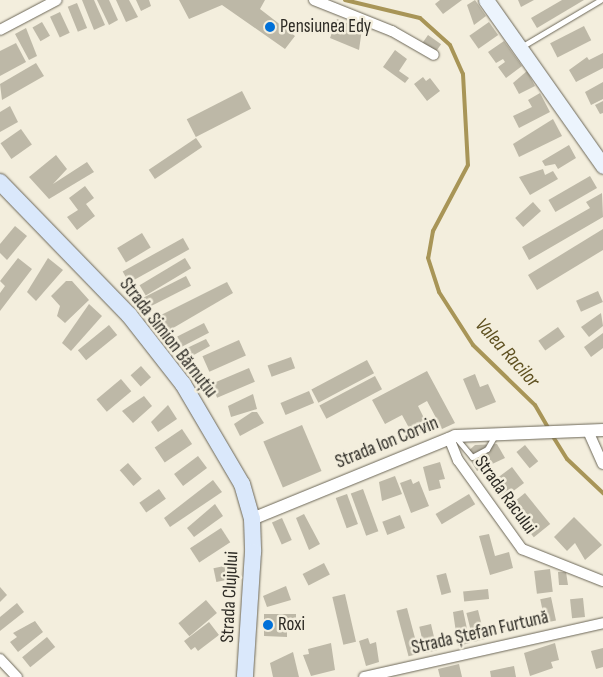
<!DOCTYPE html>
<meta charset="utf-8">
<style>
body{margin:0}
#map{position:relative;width:603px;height:677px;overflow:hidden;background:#f3eedd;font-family:"Sofia Sans Condensed",sans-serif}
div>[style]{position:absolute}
.stream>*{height:4px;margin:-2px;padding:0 2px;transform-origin:2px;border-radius:2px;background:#a89557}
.building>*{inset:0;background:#bdb8a7;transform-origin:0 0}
.roads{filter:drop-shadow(0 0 1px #6c6758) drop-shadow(0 0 1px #6c6758)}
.service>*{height:5px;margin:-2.5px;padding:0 2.5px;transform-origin:2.5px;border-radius:2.5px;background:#fff}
.minor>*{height:10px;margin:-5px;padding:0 5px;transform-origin:5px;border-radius:5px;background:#fff}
.tertiary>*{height:12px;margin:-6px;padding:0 6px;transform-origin:6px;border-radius:6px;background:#fff}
.secondary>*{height:15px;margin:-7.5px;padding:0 7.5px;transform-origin:7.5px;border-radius:7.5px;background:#ecf4fd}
.primary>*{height:16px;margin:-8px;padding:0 8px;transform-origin:8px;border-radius:8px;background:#dae8fb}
.dots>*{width:14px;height:14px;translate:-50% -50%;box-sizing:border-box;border:2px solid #f3eedd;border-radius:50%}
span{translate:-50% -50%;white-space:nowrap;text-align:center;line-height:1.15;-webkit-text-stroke:5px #f3eedd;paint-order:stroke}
.poi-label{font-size:19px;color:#2d2b25}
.left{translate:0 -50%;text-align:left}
.street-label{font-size:19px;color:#2d2b25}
.water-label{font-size:20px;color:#5f5121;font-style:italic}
</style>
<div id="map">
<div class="stream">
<div style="left:345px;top:0;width:77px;rotate:13.5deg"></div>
<div style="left:420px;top:18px;width:40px;rotate:42deg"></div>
<div style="left:450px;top:45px;width:32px;rotate:66deg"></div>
<div style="left:463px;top:74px;width:91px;rotate:86.9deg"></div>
<div style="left:468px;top:165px;width:75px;rotate:117.9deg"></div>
<div style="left:433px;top:231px;width:27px;rotate:100deg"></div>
<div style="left:428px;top:258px;width:36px;rotate:72deg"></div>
<div style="left:439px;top:292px;width:63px;rotate:57.3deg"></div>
<div style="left:473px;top:345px;width:86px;rotate:44.1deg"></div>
<div style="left:535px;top:405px;width:28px;rotate:60deg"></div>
<div style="left:552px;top:435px;width:28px;rotate:58deg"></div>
<div style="left:567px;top:459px;width:50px;rotate:43.4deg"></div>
</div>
<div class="building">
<div style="clip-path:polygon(82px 0,94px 0,105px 25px,94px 30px)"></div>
<div style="clip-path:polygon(97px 0,109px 0,118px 20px,109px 25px)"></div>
<div style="clip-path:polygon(116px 0,129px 0,138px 17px,126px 22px)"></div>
<div style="clip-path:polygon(136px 0,149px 0,151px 6px,141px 11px)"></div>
<div style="clip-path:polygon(179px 0,265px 0,260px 9px,295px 36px,285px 49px,222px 5px,189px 19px)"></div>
<div style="clip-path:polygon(440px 0,462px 0,443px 14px,435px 4px)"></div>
<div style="clip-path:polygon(475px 0,486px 16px,474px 25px,467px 5px)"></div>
<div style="clip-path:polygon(518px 0,534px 0,521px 7px)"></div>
<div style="clip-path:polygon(562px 0,584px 0,537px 28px,531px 18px)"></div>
<div style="left:77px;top:3px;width:27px;height:10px;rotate:68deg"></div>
<div style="left:60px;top:12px;width:23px;height:11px;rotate:65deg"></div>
<div style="clip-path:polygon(337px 19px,362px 29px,359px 50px,330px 38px)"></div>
<div style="left:42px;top:22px;width:16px;height:11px;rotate:60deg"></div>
<div style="left:489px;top:22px;width:16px;height:24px;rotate:55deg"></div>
<div style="left:584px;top:26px;width:16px;height:38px;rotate:63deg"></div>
<div style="clip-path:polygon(26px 28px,37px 56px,29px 60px,15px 34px)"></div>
<div style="left:428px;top:35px;width:16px;height:10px;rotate:35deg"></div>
<div style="clip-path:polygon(504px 41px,522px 66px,506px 78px,498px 67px,505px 62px,503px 59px,496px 63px,488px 52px)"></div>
<div style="clip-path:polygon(16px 43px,26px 62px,0 76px,0 51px)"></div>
<div style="clip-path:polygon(395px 50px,407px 59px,399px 71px,409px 78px,405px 83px,383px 67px)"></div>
<div style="clip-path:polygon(603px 53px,603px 68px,576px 82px,569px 70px,587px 57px,589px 60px)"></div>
<div style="clip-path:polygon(36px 63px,44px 76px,2px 100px,0 84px)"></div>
<div style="clip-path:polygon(527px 71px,535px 86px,519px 94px,513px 83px)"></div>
<div style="clip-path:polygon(423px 77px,426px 81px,430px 78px,440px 91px,427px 101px,414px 84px)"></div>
<div style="clip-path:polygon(603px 82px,603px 99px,591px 105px,585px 92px)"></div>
<div style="left:242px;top:91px;width:20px;height:62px;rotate:63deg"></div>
<div style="clip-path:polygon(540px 93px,550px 112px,519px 128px,513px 116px,532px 107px,528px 100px)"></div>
<div style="clip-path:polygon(603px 101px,603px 113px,600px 114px,595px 105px)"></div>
<div style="clip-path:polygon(10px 106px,18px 122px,0 132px,0 112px)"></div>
<div style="clip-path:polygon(553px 119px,562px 136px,519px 157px,513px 144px)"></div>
<div style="left:21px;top:129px;width:19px;height:25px;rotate:55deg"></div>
<div style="left:196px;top:138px;width:11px;height:57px;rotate:56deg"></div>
<div style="clip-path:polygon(569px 145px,576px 158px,558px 169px,555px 164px,545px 166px,542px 161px)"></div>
<div style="clip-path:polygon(56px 155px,67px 169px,53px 184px,87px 162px,94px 172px,49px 199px,29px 177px)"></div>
<div style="clip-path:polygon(543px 169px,545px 175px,553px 171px,558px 179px,530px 195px,519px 177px)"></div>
<div style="left:590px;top:176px;width:14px;height:48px;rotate:60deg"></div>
<div style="clip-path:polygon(85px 186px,94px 198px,86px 204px,95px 216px,77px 230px,67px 217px,78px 210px,69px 198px)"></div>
<div style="clip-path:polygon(602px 193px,603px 217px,529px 260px,522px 247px,590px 208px,586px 202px)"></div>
<div style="left:533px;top:202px;width:12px;height:24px;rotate:48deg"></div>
<div style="clip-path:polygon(15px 226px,27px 236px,7px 260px,0 253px,0 244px)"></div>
<div style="clip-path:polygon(603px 229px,603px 250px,537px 290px,528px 275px)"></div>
<div style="left:142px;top:233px;width:17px;height:29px;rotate:59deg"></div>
<div style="left:183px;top:238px;width:13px;height:69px;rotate:61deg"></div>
<div style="clip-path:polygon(18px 258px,32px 269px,0 311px,0 293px,5px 286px,0 281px)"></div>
<div style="clip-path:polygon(48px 258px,63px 270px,36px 301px,27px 292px)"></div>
<div style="left:185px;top:258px;width:12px;height:53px;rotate:59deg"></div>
<div style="left:186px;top:276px;width:11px;height:48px;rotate:63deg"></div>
<div style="clip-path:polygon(66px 281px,72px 281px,89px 300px,65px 323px,57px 316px,60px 306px,51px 296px)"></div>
<div style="clip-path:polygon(227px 282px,233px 293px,168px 331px,159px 316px)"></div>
<div style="left:598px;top:291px;width:12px;height:24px;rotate:66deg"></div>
<div style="clip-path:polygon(89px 304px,102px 316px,71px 351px,62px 343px)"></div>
<div style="clip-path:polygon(601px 313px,603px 326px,589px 337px,581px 327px)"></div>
<div style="left:204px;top:323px;width:11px;height:30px;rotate:63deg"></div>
<div style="left:109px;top:325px;width:13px;height:40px;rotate:51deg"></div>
<div style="left:558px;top:327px;width:12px;height:24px;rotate:55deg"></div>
<div style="clip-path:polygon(603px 333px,603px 348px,591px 357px,584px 347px)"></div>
<div style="clip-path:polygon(206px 339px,210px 346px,192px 356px,187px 348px)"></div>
<div style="left:239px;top:340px;width:17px;height:40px;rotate:66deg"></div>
<div style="left:291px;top:357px;width:12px;height:25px;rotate:70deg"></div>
<div style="left:367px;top:360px;width:15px;height:63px;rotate:62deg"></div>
<div style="left:141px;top:366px;width:15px;height:14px;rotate:48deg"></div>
<div style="left:249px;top:368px;width:15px;height:41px;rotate:67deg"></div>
<div style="clip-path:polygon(427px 371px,455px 423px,442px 429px,427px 401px,418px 406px,429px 428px,414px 437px,402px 415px,385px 424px,372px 400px)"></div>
<div style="clip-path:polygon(475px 374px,480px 387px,488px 384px,496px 402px,476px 410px,463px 379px)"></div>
<div style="left:375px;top:376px;width:15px;height:63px;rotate:62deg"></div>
<div style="left:121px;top:379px;width:16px;height:32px;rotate:50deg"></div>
<div style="left:309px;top:391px;width:13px;height:31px;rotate:67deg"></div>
<div style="clip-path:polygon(253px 394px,257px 409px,231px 417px,228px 406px)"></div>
<div style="clip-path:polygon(144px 396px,152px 406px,133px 423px,122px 411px)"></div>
<div style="clip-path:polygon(168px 405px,177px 419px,158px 432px,151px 422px)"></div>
<div style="clip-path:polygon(252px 412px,257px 412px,264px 423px,240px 436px,234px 424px)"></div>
<div style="left:302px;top:425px;width:50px;height:42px;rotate:67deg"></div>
<div style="left:182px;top:429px;width:18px;height:33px;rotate:56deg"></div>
<div style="clip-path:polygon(497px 444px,505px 458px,477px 471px,466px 453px,475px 445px)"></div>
<div style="left:525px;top:445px;width:21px;height:11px;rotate:51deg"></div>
<div style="left:198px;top:456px;width:15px;height:30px;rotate:53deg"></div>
<div style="clip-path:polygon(440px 462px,445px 479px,439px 480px,441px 488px,429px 491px,423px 467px)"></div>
<div style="left:128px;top:463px;width:21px;height:11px;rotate:49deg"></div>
<div style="left:512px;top:467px;width:20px;height:28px;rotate:53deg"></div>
<div style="clip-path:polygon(395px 476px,402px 494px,382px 501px,379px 482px)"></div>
<div style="clip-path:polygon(411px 479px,413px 484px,419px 481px,429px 506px,411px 513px,400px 483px)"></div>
<div style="clip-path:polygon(213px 480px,222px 492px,170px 527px,164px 518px)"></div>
<div style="left:159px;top:489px;width:12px;height:24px;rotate:55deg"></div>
<div style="left:363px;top:489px;width:45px;height:13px;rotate:70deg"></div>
<div style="left:525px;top:493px;width:40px;height:21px;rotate:51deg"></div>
<div style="left:347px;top:494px;width:32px;height:12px;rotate:70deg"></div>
<div style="left:469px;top:494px;width:12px;height:39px;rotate:59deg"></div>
<div style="clip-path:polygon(215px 504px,223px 516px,194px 537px,187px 528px)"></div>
<div style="clip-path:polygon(304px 514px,320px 544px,309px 550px,296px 518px)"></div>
<div style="left:400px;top:515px;width:14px;height:19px;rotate:69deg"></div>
<div style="clip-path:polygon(574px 517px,602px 545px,585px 560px,575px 543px,567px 551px,554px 537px)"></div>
<div style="left:282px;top:518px;width:24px;height:11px;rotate:66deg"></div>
<div style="left:221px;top:528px;width:17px;height:37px;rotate:57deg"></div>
<div style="clip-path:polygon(489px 534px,495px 556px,509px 552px,513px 568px,490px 575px,479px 536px)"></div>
<div style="left:324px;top:563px;width:13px;height:24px;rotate:63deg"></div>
<div style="left:234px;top:564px;width:14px;height:21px;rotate:78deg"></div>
<div style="left:550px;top:569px;width:23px;height:16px;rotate:83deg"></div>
<div style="clip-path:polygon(558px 572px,566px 572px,568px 585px,559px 585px)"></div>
<div style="left:446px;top:573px;width:20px;height:10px;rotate:75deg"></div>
<div style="clip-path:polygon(286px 586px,291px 600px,267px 607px,263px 596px)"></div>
<div style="clip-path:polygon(0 587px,7px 595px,0 602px)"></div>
<div style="left:488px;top:589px;width:10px;height:25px;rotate:84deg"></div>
<div style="left:345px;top:594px;width:49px;height:13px;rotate:77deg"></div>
<div style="left:551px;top:597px;width:24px;height:11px;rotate:78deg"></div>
<div style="left:583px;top:598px;width:19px;height:13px;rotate:84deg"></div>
<div style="left:206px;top:600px;width:17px;height:36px;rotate:50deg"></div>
<div style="clip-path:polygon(17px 603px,24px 612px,0 631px,0 617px)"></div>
<div style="left:407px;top:608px;width:47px;height:11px;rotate:75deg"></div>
<div style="clip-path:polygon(463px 610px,470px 643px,458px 646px,453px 612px)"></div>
<div style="left:478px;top:610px;width:30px;height:12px;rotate:76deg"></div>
<div style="clip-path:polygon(264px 614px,296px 614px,296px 624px,287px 624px,287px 637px,264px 636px)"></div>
<div style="clip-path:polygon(35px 621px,43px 632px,18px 652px,10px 642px,17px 637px,13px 633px)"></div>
<div style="clip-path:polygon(209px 622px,219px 635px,198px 651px,195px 647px,191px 650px,184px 641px)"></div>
<div style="left:431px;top:624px;width:27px;height:12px;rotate:77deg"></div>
<div style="left:47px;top:637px;width:13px;height:32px;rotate:51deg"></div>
<div style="clip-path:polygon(368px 638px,370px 644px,376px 642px,379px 662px,366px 666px,359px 641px)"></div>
<div style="clip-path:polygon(331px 643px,335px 670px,311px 676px,303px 655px,309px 654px,308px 649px)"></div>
<div style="clip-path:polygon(555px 643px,559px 660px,551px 662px,553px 668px,530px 676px,524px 653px)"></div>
<div style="clip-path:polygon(603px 648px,603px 667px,596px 669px,591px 651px)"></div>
<div style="clip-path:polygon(293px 652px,299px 677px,273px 677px,270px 663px)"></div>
<div style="clip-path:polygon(459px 664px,462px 677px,440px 677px,438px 669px)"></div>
<div style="clip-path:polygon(514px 666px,516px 677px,491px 677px,490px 671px)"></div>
</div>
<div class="roads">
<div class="service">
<div style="left:521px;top:47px;width:92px;rotate:-30.7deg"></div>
<div style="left:457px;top:439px;width:23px;rotate:50deg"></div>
<div style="left:472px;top:457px;width:17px;rotate:-28deg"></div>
<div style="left:487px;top:449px;width:16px;rotate:-60deg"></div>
</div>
<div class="minor">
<div style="left:314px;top:0;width:84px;rotate:21.7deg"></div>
<div style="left:392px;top:31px;width:48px;rotate:29.7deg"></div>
<div style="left:0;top:30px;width:64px;rotate:-27.8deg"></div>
<div style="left:588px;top:431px;width:36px;rotate:66deg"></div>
<div style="left:449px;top:438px;width:24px;rotate:68deg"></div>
<div style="left:458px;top:460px;width:110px;rotate:54.3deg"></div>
<div style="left:522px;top:549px;width:87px;rotate:21.6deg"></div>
<div style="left:0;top:659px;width:25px;rotate:47deg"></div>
<div style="left:364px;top:677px;width:245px;rotate:-12.7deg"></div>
</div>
<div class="tertiary">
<div style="left:252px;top:519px;width:219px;rotate:-22.2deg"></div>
<div style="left:455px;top:436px;width:148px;rotate:-2.3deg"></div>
</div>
<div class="secondary">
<div style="left:486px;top:0;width:203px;rotate:54.8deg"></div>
</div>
<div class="primary">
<div style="left:0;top:182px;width:185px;rotate:45.9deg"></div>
<div style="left:129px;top:315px;width:88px;rotate:52deg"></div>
<div style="left:183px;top:384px;width:116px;rotate:59.5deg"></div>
<div style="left:242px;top:484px;width:36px;rotate:74deg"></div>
<div style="left:252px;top:519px;width:33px;rotate:88deg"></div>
<div style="left:253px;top:552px;width:125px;rotate:93.7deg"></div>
</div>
</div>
<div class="dots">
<div style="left:270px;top:27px;background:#0070d8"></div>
<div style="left:268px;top:625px;background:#0070d8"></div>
</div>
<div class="poi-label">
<span class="left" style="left:280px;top:27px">Pensiunea Edy</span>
<span class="left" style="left:278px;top:625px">Roxi</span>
</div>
<div class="street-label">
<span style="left:168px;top:338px;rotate:52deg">Strada Simion Bărnuțiu</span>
<span style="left:387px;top:443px;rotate:-22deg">Strada Ion Corvin</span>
<span style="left:505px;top:495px;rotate:54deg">Strada Racului</span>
<span style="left:230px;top:597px;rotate:-87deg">Strada Clujului</span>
<span style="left:480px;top:633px;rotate:-13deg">Strada Ștefan Furtună</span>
</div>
<div class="water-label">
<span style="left:507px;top:353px;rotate:48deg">Valea Racilor</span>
</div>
</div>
